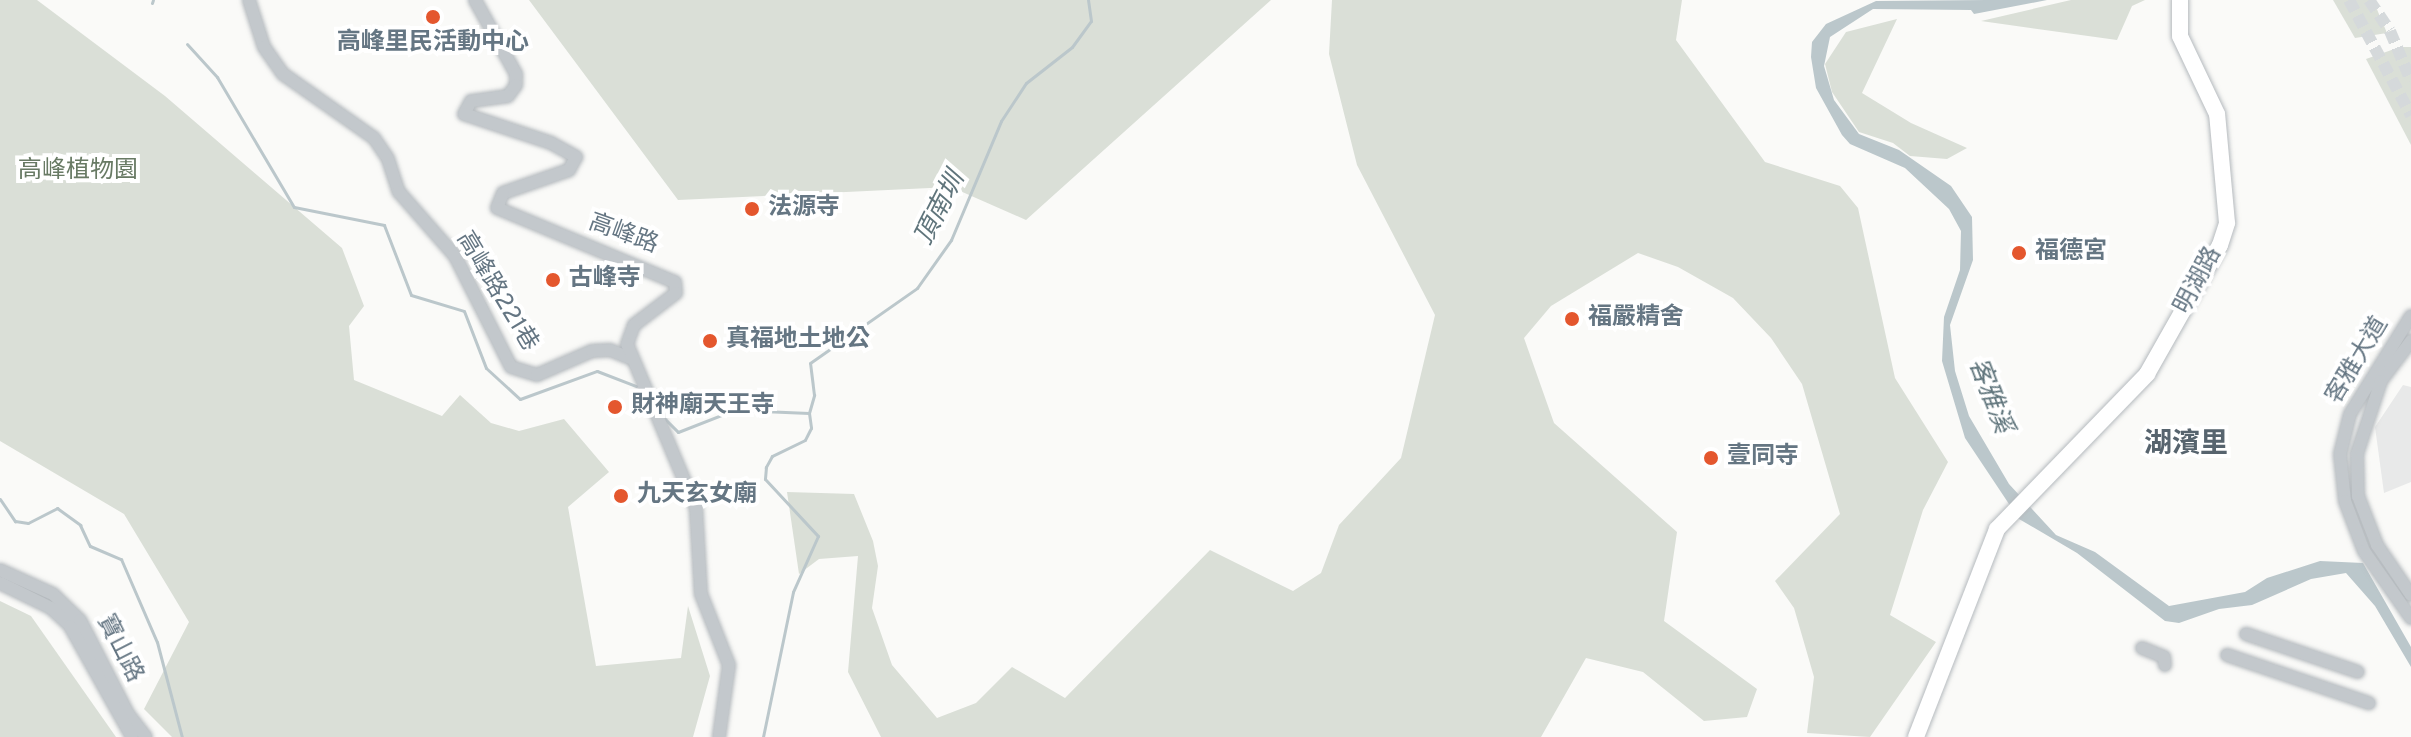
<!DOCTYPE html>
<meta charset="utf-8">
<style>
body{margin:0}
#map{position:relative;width:2411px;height:737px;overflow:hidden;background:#fafaf8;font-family:Overpass,"Noto Sans TC",sans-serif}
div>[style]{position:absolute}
.built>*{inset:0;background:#e8e9e9}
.green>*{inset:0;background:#dadfd7}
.water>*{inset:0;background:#bbc7cb}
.stream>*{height:3px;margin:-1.5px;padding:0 1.5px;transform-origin:1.5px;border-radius:1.5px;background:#bbc7cb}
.minor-tunnel>*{height:12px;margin-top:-6px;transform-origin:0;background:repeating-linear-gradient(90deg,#d5d9db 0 12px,transparent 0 18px)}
.roads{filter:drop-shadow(0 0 2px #b5babe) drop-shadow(0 0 2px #b5babe)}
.minor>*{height:12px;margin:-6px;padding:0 6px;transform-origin:6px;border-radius:6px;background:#c3c8cc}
.major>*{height:16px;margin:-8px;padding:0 8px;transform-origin:8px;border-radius:8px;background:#fff}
.dots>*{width:22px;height:22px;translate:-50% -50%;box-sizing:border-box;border:4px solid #fff;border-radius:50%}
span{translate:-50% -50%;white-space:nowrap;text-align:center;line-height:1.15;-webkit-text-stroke:8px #fff;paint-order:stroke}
.poi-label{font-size:24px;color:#657683;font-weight:700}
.left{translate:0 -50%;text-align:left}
.park-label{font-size:24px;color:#687a64}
.street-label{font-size:24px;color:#657683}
.water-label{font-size:26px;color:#60757c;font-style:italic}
.quarter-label{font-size:28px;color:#57646e;font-weight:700}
</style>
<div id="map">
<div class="built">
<div style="clip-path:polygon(2403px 385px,2411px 387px,2411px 482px,2384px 493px,2375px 427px)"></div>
</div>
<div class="green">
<div style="clip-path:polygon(0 0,37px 0,165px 96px,342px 248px,364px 306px,349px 326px,354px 380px,442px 416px,460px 395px,491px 423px,519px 431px,564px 419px,609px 472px,568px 507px,596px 666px,681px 658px,688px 606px,710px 676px,693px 737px,172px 737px,144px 709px,189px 622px,124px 514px,0 441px)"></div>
<div style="clip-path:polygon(529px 0,1271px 0,1026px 220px,951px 187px,678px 200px)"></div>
<div style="clip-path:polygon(1332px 0,1682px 0,1676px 40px,1765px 162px,1840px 186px,1858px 208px,1895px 378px,1948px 462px,1923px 510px,1890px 615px,1936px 642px,1870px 737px,1807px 733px,1814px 677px,1794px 608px,1775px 581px,1840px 514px,1802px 384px,1771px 338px,1733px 298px,1678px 267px,1638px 253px,1551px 306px,1524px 338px,1554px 423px,1677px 532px,1664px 621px,1757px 689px,1747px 717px,1704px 721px,1643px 672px,1586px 658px,1541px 737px,881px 737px,848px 672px,858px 556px,819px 559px,799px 574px,787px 492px,854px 494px,873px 541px,878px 566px,872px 608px,892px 665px,937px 718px,976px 703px,1012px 667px,1065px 698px,1210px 550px,1293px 591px,1321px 573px,1339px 525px,1401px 458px,1435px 315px,1357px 165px,1329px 54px)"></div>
<div style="clip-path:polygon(2071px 0,2145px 0,2132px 6px,2117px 40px,1981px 21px)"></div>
<div style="clip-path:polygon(2333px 0,2373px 0,2387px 33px,2355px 38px)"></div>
<div style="clip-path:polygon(1897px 19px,1862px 93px,1911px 123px,1967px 148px,1947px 159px,1910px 156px,1893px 143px,1859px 132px,1832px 92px,1825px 64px,1846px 32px)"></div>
<div style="clip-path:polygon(2400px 47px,2411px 47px,2411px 145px,2366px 59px)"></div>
<div style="clip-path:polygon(0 601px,31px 616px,116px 737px,0 737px)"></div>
</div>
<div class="water">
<div style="clip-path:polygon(1986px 0,2047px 0,1974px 14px,1971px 10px,1873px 9px,1830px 37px,1824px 66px,1834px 100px,1859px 134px,1899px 150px,1951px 186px,1972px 217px,1973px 260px,1950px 325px,1955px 371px,1969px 416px,2009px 484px,2056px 535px,2095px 552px,2169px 606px,2245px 592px,2267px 578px,2320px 561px,2363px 563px,2411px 647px,2411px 667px,2375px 606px,2346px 573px,2311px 579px,2252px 605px,2219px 609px,2179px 623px,2165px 621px,2077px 553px,2019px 519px,1965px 438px,1942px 361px,1944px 317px,1960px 270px,1961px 231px,1949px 209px,1905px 168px,1850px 144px,1842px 135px,1816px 88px,1811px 57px,1812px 42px,1826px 24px,1876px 1px)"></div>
</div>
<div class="stream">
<div style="left:152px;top:3px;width:3px;rotate:-72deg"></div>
<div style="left:187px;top:44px;width:45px;rotate:47.7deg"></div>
<div style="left:217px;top:77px;width:151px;rotate:59.4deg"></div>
<div style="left:294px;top:207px;width:92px;rotate:11.3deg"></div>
<div style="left:384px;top:225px;width:75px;rotate:68.9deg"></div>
<div style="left:411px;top:295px;width:55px;rotate:16.8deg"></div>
<div style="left:464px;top:311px;width:61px;rotate:68.9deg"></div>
<div style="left:486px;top:368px;width:46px;rotate:42.4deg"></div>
<div style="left:520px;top:399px;width:82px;rotate:-20deg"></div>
<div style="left:597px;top:371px;width:42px;rotate:21deg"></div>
<div style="left:809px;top:413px;width:19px;rotate:-74deg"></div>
<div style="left:814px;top:395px;width:32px;rotate:-97deg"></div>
<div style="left:810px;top:363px;width:131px;rotate:-35deg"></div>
<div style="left:917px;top:288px;width:59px;rotate:-54.7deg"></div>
<div style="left:951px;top:240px;width:129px;rotate:-67.2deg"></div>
<div style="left:1001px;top:121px;width:45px;rotate:-56.7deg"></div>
<div style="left:1026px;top:83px;width:58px;rotate:-38deg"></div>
<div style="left:1072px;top:47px;width:32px;rotate:-54deg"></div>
<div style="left:1091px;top:21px;width:21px;rotate:-98deg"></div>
<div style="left:663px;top:417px;width:21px;rotate:45deg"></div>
<div style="left:678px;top:432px;width:60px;rotate:-21.4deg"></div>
<div style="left:734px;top:410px;width:75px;rotate:2.3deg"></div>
<div style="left:809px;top:413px;width:15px;rotate:82deg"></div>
<div style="left:811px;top:428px;width:13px;rotate:117deg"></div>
<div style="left:805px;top:440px;width:37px;rotate:154deg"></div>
<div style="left:772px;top:456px;width:13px;rotate:119deg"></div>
<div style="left:766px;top:467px;width:12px;rotate:95deg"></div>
<div style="left:765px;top:479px;width:78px;rotate:47.1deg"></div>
<div style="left:818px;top:536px;width:61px;rotate:114.1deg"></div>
<div style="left:793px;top:592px;width:148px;rotate:101.7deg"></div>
<div style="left:0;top:499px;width:27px;rotate:56deg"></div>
<div style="left:15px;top:521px;width:13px;rotate:9deg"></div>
<div style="left:28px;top:523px;width:33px;rotate:-27deg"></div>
<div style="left:57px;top:508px;width:29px;rotate:36deg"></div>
<div style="left:80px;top:525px;width:23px;rotate:65deg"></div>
<div style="left:90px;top:546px;width:34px;rotate:23deg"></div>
<div style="left:121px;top:559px;width:90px;rotate:66.6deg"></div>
<div style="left:157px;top:642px;width:98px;rotate:75.3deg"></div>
</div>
<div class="minor-tunnel">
<div style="left:2349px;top:0;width:131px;rotate:61.7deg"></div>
<div style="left:2369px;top:0;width:37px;rotate:56deg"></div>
<div style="left:2390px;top:31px;width:54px;rotate:67.2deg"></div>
</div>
<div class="roads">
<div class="minor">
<div style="left:249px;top:0;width:49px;rotate:72.3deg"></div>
<div style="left:264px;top:47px;width:33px;rotate:55deg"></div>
<div style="left:283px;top:74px;width:111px;rotate:35.1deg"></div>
<div style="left:374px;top:138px;width:25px;rotate:56deg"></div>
<div style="left:388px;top:159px;width:35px;rotate:72deg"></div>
<div style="left:399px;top:192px;width:85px;rotate:48.8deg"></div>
<div style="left:455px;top:256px;width:124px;rotate:63.2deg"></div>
<div style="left:511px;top:367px;width:27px;rotate:17deg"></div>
<div style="left:537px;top:375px;width:60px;rotate:-23.6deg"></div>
<div style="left:592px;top:351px;width:18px;rotate:-3deg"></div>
<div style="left:610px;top:350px;width:22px;rotate:22deg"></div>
<div style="left:475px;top:0;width:85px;rotate:61deg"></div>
<div style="left:516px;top:74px;width:11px;rotate:90deg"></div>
<div style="left:516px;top:85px;width:14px;rotate:126deg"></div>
<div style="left:508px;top:96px;width:37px;rotate:172deg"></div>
<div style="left:471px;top:101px;width:15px;rotate:118deg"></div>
<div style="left:464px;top:114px;width:92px;rotate:18.4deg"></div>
<div style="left:551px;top:143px;width:29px;rotate:29deg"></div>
<div style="left:576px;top:157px;width:15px;rotate:118deg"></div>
<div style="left:569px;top:170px;width:70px;rotate:160.8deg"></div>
<div style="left:503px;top:193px;width:16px;rotate:112deg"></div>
<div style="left:497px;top:208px;width:193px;rotate:22.6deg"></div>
<div style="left:675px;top:282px;width:11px;rotate:85deg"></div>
<div style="left:676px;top:293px;width:53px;rotate:142.7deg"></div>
<div style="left:634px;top:325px;width:20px;rotate:110deg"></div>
<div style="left:627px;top:344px;width:178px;rotate:67.2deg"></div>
<div style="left:696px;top:508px;width:86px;rotate:86.7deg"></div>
<div style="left:701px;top:594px;width:76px;rotate:68.5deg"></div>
<div style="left:729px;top:665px;width:73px;rotate:97.9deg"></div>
<div style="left:2411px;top:316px;width:115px;rotate:121.9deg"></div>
<div style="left:2350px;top:414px;width:41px;rotate:104deg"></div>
<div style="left:2340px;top:454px;width:47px;rotate:83.9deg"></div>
<div style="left:2345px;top:501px;width:53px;rotate:69.2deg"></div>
<div style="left:2364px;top:551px;width:82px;rotate:55deg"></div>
<div style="left:2411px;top:341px;width:50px;rotate:126.9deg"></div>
<div style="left:2381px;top:381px;width:77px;rotate:108.2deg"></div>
<div style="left:2357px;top:454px;width:42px;rotate:88.6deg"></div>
<div style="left:2358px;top:496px;width:53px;rotate:68.8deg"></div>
<div style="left:2377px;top:545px;width:60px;rotate:55.8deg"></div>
<div style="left:0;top:570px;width:58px;rotate:24.4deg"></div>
<div style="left:53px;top:594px;width:37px;rotate:44deg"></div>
<div style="left:80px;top:620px;width:106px;rotate:62.9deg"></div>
<div style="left:128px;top:714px;width:29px;rotate:52deg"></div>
<div style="left:0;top:583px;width:57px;rotate:26.1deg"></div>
<div style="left:51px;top:608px;width:26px;rotate:43deg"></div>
<div style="left:70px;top:626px;width:127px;rotate:60.8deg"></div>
<div style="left:2246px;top:634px;width:118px;rotate:18.7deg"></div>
<div style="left:2142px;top:648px;width:24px;rotate:22deg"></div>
<div style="left:2164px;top:657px;width:8px;rotate:83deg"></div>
<div style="left:2227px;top:655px;width:150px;rotate:18.7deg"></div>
</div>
<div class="major">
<div style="left:1916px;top:737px;width:223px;rotate:-68.7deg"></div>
<div style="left:1997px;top:529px;width:216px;rotate:-45.9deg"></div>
<div style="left:2147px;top:374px;width:148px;rotate:-60.5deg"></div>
<div style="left:2220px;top:245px;width:23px;rotate:-72deg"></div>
<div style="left:2227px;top:223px;width:109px;rotate:-95.2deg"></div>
<div style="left:2217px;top:114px;width:86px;rotate:-115.4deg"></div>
<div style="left:2180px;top:36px;width:36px;rotate:-90deg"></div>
</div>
</div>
<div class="dots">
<div style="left:433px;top:17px;background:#e4572e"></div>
<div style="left:752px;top:209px;background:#e4572e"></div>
<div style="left:2019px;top:253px;background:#e4572e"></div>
<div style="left:553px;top:280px;background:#e4572e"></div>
<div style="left:1572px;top:319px;background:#e4572e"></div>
<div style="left:710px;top:341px;background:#e4572e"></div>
<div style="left:615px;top:407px;background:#e4572e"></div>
<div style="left:1711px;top:458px;background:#e4572e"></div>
<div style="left:621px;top:496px;background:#e4572e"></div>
</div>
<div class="poi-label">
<span style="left:433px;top:44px">高峰里民活動中心</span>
<span class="left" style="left:768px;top:209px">法源寺</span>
<span class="left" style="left:2035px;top:253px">福德宮</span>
<span class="left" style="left:569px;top:280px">古峰寺</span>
<span class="left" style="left:1588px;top:319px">福嚴精舍</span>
<span class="left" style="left:726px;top:341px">真福地土地公</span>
<span class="left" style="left:631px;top:407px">財神廟天王寺</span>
<span class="left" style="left:1727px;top:458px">壹同寺</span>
<span class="left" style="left:637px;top:496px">九天玄女廟</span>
</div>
<div class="park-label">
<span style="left:78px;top:172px">高峰植物園</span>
</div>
<div class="street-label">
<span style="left:623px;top:235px;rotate:20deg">高峰路</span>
<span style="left:2199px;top:281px;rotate:-62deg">明湖路</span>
<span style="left:496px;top:292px;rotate:59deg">高峰路221巷</span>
<span style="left:2358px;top:361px;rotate:-59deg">客雅大道</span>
<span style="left:119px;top:649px;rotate:63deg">寶山路</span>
</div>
<div class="water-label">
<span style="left:941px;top:209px;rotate:-63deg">頂南圳</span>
<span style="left:1989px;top:396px;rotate:69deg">客雅溪</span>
</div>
<div class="quarter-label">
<span style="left:2186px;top:445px">湖濱里</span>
</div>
</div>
